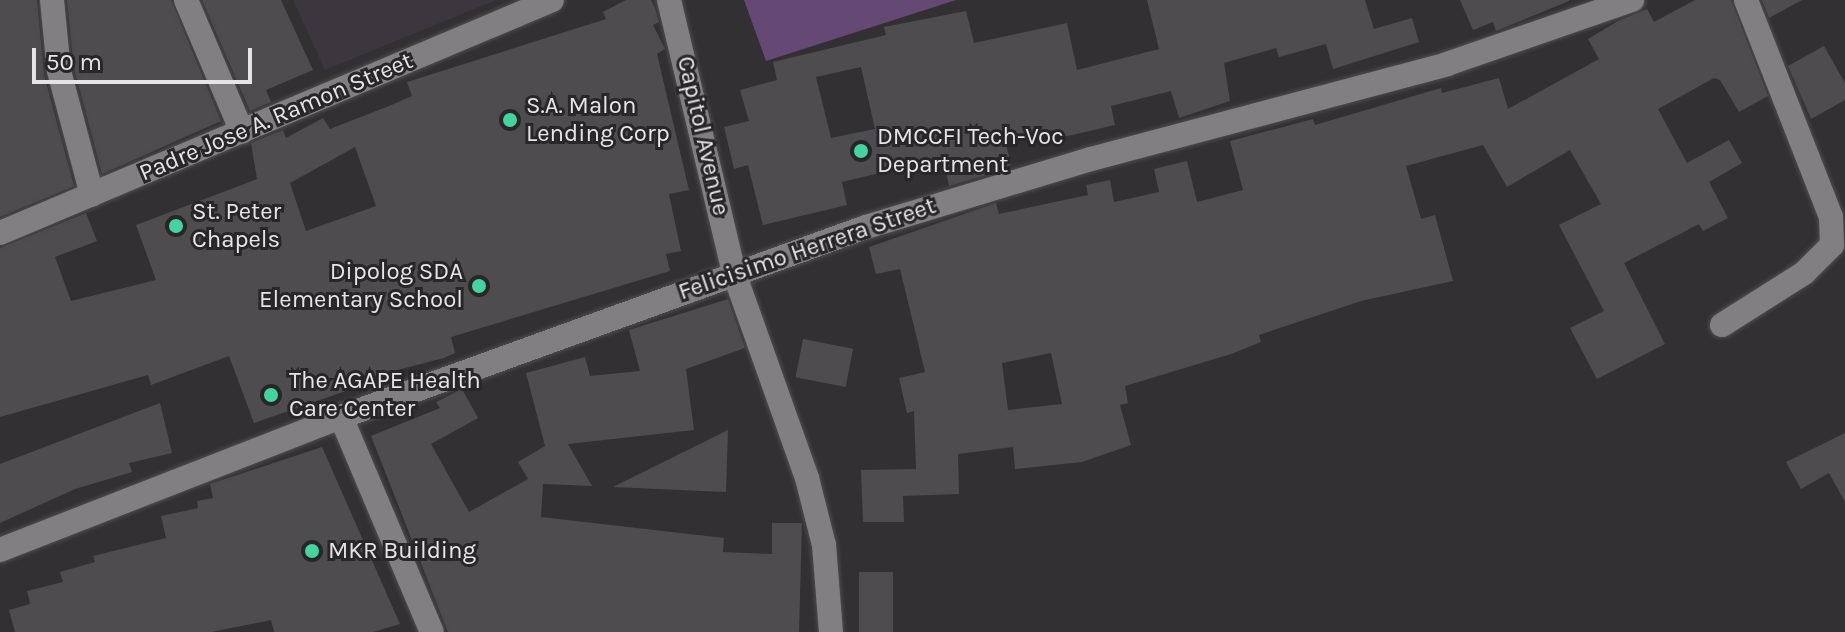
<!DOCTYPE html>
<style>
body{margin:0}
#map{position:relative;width:1845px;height:632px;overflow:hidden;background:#323033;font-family:Karla,sans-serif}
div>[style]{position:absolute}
.built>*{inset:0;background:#3c373f}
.green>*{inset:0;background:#654873}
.building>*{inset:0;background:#4e4c4f;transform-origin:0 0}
.roads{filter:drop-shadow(0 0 2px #4e4d4f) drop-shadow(0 0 2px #4e4d4f)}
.minor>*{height:24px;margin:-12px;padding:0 12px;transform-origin:12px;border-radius:12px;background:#817f82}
.tertiary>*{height:24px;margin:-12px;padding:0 12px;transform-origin:12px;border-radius:12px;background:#817f82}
.dots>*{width:22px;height:22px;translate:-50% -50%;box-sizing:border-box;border:4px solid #282629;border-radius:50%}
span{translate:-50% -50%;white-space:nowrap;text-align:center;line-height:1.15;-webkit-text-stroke:6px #282629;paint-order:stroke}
.poi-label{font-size:24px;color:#e5e4e6}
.left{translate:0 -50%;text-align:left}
.right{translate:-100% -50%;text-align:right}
.street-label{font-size:24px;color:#e5e4e6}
.scale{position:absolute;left:32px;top:48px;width:220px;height:36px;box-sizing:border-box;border:4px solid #e5e4e6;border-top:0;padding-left:10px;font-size:24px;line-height:28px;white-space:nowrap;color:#e5e4e6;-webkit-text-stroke:6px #282629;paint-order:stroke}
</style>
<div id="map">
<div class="built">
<div style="clip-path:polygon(293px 0,496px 0,325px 70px)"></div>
</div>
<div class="green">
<div style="clip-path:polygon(744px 0,956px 0,766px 61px)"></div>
</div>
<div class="building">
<div style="clip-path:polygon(0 0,37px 0,44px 75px,74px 186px,0 217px)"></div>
<div style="clip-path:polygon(67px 0,171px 0,221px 121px,102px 174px,74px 68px)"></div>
<div style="clip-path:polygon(202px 0,281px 0,313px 70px,266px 90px,271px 102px,250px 111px)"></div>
<div style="clip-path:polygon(evenodd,626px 0,651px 0,655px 8px,659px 22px,653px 25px,665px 49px,657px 54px,689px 190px,669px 194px,681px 251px,666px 254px,670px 271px,451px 337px,455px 353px,444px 358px,362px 379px,363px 385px,254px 423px,229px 356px,151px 385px,148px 375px,0 417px,0 248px,86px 213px,97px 241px,55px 257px,71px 301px,156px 280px,136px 225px,257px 179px,251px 143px,283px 130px,286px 138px,323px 118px,330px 129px,389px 106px,412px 96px,407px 82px,606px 19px,603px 12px,626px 0,355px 147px,376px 206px,306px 231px,290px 183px,355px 147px)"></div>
<div style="clip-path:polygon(evenodd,1147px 0,1365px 0,1374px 29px,1412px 18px,1419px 42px,1333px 69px,1326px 44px,1279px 57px,1276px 48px,1224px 63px,1230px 101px,1179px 118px,1171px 91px,1111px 106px,1115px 125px,1055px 139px,1053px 130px,1005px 140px,1011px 165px,990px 174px,949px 186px,943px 158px,842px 182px,847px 205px,763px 225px,748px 165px,734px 169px,724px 127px,749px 121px,740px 90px,777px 80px,773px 62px,886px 35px,884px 27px,966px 11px,974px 43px,1067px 23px,1077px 70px,1159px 49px,1147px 0,861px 67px,875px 129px,831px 138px,816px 77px,861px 67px)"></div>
<div style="clip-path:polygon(1460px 0,1569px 0,1569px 1px,1496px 31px,1493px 22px,1473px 30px)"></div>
<div style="clip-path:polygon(evenodd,1695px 0,1731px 0,1768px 96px,1739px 112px,1720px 80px,1714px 78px,1658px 109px,1687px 163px,1729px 140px,1742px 163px,1709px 182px,1728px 218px,1703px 231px,1699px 224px,1624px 263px,1665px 344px,1597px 379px,1570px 328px,1604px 311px,1559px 225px,1601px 204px,1570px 150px,1507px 187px,1483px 145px,1406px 166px,1421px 219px,1435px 215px,1453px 281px,1361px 301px,1259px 335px,1261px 342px,1231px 354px,1125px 386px,1128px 403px,1120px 405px,1131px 445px,1082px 462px,1015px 469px,1013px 447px,958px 454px,959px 494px,903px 496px,904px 522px,863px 522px,861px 470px,916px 469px,914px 411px,907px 413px,899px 378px,925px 372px,900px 269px,876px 274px,869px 247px,996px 203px,999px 214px,1088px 195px,1086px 185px,1110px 180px,1114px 202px,1159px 192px,1154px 169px,1187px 161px,1197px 202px,1243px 190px,1230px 141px,1313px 119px,1315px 125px,1441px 88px,1442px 93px,1499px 78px,1508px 109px,1599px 59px,1588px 39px,1618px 21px,1647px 9px,1654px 22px,1695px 0,1051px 353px,1062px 404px,1008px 410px,1002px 363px,1051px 353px)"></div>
<div style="clip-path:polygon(1762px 0,1802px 0,1769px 18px)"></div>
<div style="clip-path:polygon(1824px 46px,1845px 83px,1845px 100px,1811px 119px,1788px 66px)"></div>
<div style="clip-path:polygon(728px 299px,745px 348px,686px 369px,694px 430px,568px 444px,592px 486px,543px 484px,541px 517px,724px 538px,723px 552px,772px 554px,772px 523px,802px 523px,799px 632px,448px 632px,371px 436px,440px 408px,436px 402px,462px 389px,478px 418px,431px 444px,469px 512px,528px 479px,518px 462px,545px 446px,526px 373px,585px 357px,590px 376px,640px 371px,629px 330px)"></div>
<div style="left:803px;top:339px;width:51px;height:39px;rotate:11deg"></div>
<div style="clip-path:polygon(160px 403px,172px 453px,129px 463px,132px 472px,75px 489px,0 523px,0 464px)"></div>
<div style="clip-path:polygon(728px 430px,726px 492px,613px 487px)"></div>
<div style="clip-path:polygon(1845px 433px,1845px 502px,1829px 473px,1801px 489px,1786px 462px)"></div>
<div style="clip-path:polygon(322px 447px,400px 624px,373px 632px,274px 632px,271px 620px,211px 632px,15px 632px,9px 610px,30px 604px,27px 591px,63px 582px,60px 572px,95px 562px,93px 556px,166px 538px,161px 516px,198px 508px,197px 501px,213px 498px,210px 484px)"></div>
<div style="left:859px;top:572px;width:34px;height:60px"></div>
</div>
<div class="roads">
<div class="minor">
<div style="left:52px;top:0;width:71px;rotate:84.4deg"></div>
<div style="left:59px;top:71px;width:128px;rotate:75.1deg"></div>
<div style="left:186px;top:0;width:143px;rotate:67deg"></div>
<div style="left:669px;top:0;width:281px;rotate:76.6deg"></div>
<div style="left:734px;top:273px;width:218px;rotate:70.4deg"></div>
<div style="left:807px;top:478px;width:69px;rotate:75.8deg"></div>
<div style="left:824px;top:545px;width:87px;rotate:85.4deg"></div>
<div style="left:0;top:233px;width:599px;rotate:-22.88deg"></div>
<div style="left:1722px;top:325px;width:97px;rotate:-32.4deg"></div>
<div style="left:1804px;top:273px;width:40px;rotate:-45deg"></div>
<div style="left:1832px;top:245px;width:28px;rotate:-92deg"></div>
<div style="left:1831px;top:217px;width:233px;rotate:-111.4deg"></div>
<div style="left:341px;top:417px;width:233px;rotate:67.1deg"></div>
</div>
<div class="tertiary">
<div style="left:0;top:550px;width:366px;rotate:-21.3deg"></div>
<div style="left:341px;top:417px;width:558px;rotate:-19.9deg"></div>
<div style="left:866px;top:227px;width:235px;rotate:-16.8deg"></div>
<div style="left:1091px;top:159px;width:368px;rotate:-14.9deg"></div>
<div style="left:1447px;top:64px;width:196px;rotate:-19.1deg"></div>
</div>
</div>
<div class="dots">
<div style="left:510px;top:120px;background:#45d49f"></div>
<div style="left:861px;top:151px;background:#45d49f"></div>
<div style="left:176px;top:226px;background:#45d49f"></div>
<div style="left:479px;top:286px;background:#45d49f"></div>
<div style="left:271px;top:395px;background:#45d49f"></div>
<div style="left:312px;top:551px;background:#45d49f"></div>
</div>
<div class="poi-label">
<span class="left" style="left:526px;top:120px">S.A. Malon<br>Lending Corp</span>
<span class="left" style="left:877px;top:151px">DMCCFI Tech-Voc<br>Department</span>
<span class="left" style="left:192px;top:226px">St. Peter<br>Chapels</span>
<span class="right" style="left:463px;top:286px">Dipolog SDA<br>Elementary School</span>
<span class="left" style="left:289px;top:395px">The AGAPE Health<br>Care Center</span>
<span class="left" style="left:328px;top:551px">MKR Building</span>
</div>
<div class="street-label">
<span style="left:276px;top:117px;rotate:-23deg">Padre Jose A. Ramon Street</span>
<span style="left:703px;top:136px;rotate:77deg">Capitol Avenue</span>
<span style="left:807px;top:249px;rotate:-19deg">Felicisimo Herrera Street</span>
</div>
<div class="scale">50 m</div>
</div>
